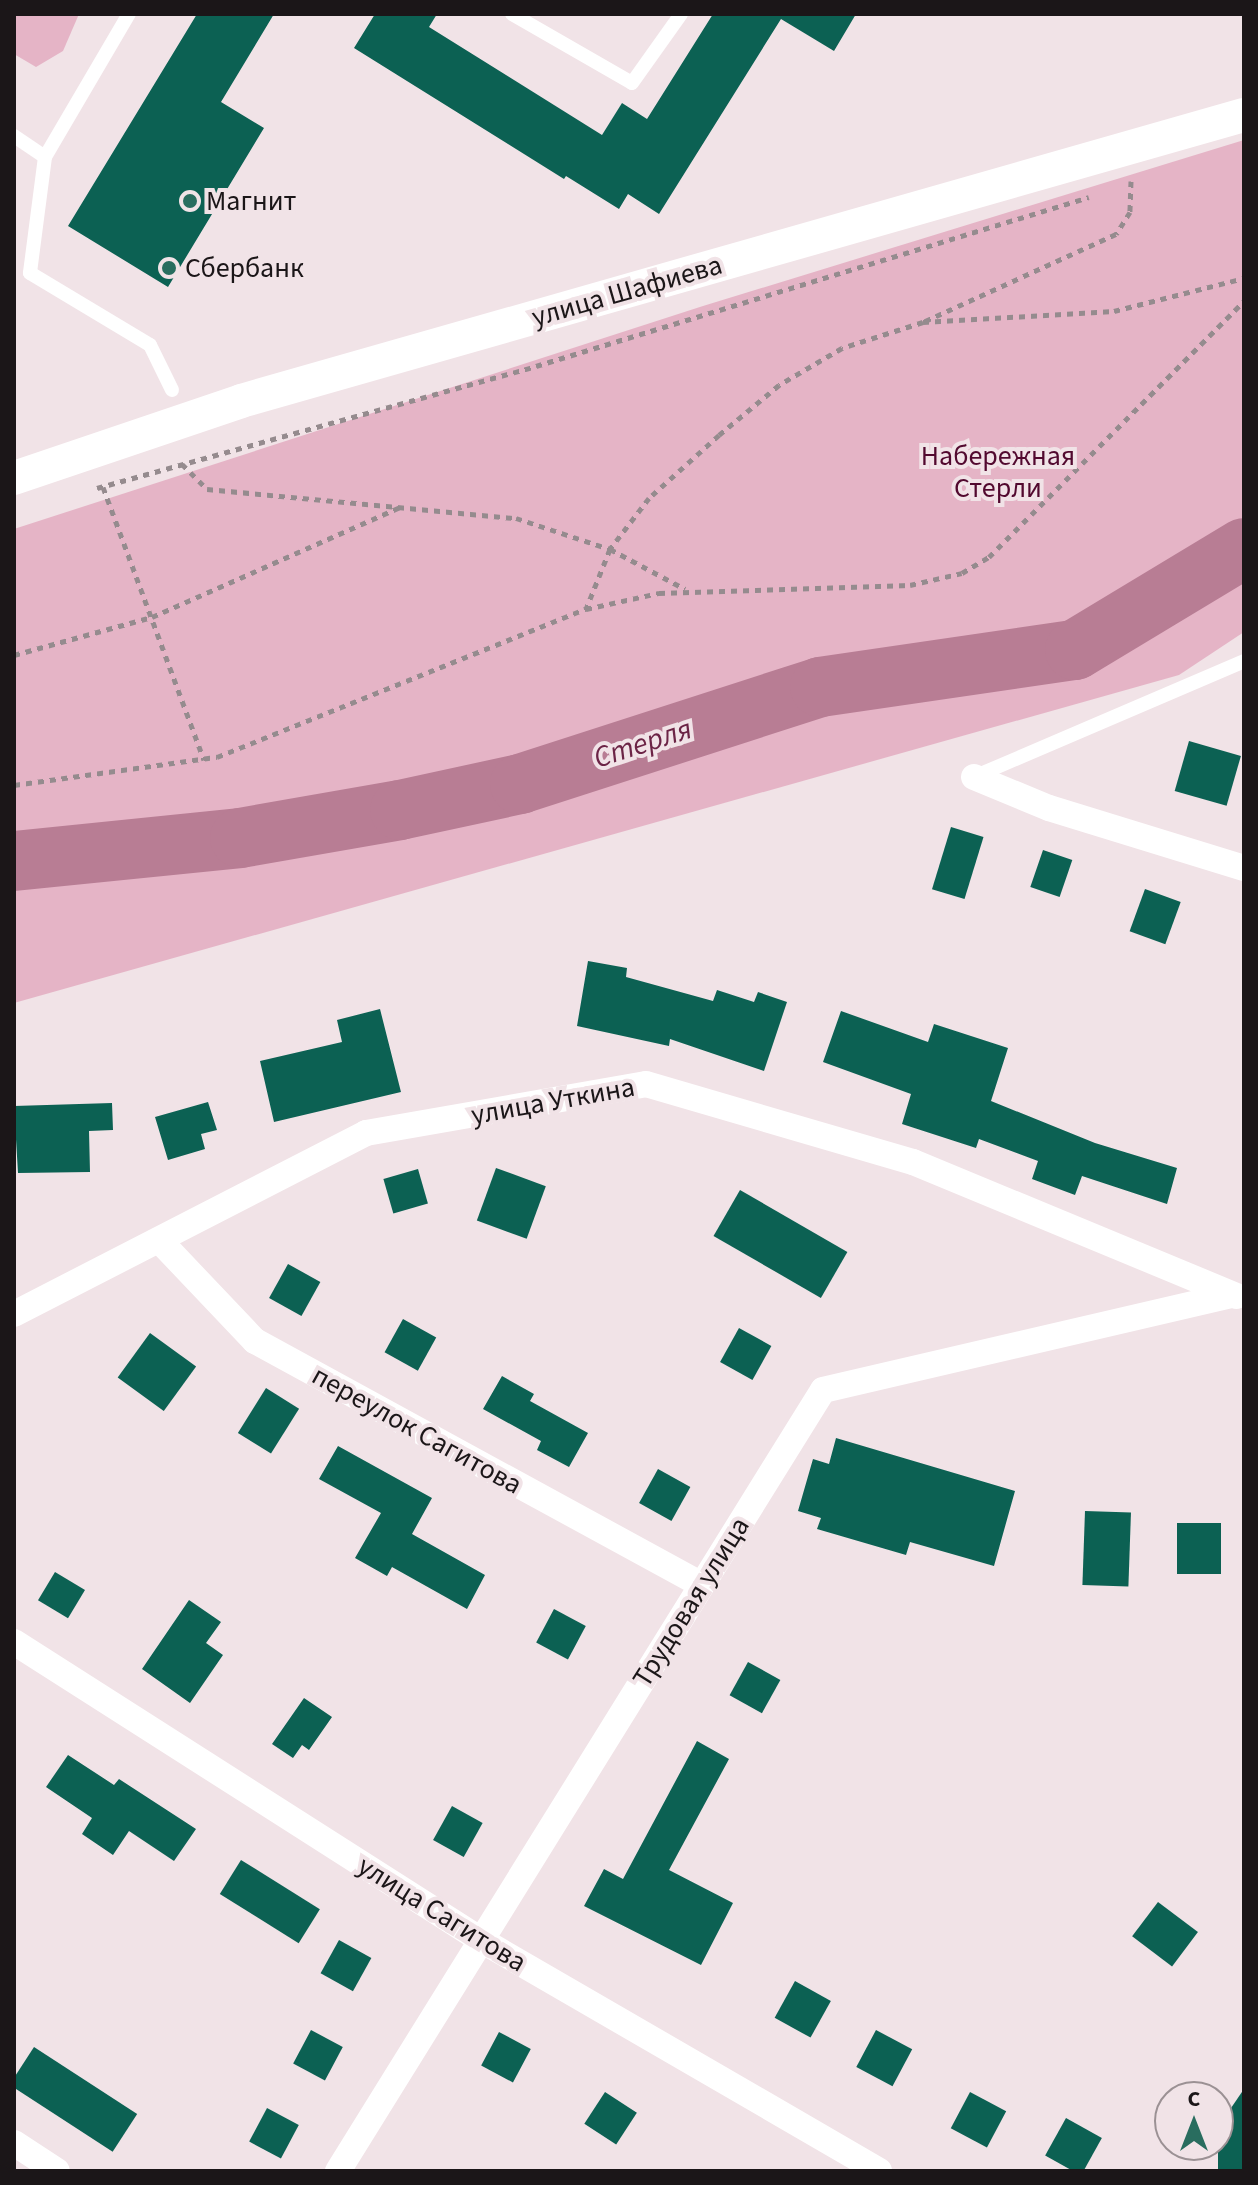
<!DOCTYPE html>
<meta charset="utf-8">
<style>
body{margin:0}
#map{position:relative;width:1258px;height:2185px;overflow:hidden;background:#f1e3e7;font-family:"Source Sans 3",sans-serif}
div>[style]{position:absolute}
.green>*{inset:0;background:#e5b4c6}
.river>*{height:60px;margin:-30px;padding:0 30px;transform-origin:30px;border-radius:30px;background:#b87d94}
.building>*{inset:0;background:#0c6153;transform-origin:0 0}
.path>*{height:5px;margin-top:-2.5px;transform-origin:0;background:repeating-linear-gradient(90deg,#958b8e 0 6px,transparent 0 12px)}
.service>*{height:14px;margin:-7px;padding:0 7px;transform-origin:7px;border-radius:7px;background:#fff}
.minor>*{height:26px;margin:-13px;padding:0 13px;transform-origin:13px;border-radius:13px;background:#fff}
.tertiary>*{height:34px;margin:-17px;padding:0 17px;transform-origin:17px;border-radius:17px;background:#fff}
.dots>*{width:22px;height:22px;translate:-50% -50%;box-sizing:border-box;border:4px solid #f1e3e7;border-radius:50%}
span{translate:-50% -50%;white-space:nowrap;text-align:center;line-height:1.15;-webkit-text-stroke:8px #f1e3e7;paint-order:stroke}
.poi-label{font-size:28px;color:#1b1618}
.left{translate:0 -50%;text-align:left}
.street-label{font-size:28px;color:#1b1618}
.park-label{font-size:28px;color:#52092f}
.water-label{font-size:30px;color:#6c2446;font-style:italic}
.frame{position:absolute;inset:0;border:16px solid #1b1618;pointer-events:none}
.north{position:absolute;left:1154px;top:2081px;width:80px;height:80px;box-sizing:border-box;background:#f1e3e7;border:2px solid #9b9194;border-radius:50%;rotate:0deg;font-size:22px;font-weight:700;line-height:32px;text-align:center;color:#1b1618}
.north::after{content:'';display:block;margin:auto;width:28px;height:36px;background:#296d5f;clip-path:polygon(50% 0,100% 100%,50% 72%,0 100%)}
</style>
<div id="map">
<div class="green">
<div style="clip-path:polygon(14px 14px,79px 14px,63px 51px,36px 67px,14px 54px)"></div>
<div style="clip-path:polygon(1244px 140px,1244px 632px,1179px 675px,14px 1003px,14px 529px,703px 306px)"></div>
</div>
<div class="river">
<div style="left:14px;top:861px;width:227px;rotate:-5.8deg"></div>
<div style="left:240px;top:838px;width:162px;rotate:-9.9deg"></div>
<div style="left:400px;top:810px;width:123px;rotate:-12.2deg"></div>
<div style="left:520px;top:784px;width:315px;rotate:-17.9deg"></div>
<div style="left:820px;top:687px;width:258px;rotate:-8.3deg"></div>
<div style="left:1075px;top:650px;width:197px;rotate:-31.1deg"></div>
</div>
<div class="building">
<div style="clip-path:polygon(197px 14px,274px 14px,221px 102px,264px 128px,168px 287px,68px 226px)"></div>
<div style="clip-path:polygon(375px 14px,437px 14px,429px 27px,602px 135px,622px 103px,647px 119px,713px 14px,856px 14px,834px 51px,781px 19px,659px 214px,628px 194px,619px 209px,566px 176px,564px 179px,354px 48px)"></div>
<div style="left:1189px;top:741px;width:54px;height:52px;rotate:16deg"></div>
<div style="left:951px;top:827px;width:34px;height:65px;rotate:17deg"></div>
<div style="left:1043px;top:850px;width:31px;height:39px;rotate:19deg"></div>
<div style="left:1145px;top:889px;width:38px;height:45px;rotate:20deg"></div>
<div style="clip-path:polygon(588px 961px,627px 968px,626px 977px,713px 1001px,717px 990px,754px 1002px,758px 992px,787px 1002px,764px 1071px,670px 1039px,669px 1046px,577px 1026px)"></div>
<div style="clip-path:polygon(380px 1009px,401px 1092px,274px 1122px,260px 1061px,342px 1042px,337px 1020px)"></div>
<div style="clip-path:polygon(841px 1011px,928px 1042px,934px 1024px,1008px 1048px,991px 1101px,1095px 1143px,1177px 1168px,1167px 1204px,1082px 1176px,1075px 1195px,1032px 1179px,1038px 1161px,979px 1139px,976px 1148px,902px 1124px,911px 1094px,823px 1062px)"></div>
<div style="clip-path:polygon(208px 1102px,217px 1130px,201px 1134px,205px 1149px,168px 1160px,155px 1117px)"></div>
<div style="clip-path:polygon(112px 1103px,113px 1130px,89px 1131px,90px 1172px,18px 1173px,14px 1106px)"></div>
<div style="left:496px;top:1168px;width:53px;height:56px;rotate:20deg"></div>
<div style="left:418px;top:1169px;width:36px;height:36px;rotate:74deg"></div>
<div style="left:740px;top:1190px;width:124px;height:53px;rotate:30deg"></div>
<div style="left:288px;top:1264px;width:37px;height:39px;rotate:29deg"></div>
<div style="left:403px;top:1319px;width:38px;height:38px;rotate:29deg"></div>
<div style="left:739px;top:1328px;width:37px;height:39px;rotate:29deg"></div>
<div style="left:150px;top:1333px;width:57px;height:55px;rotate:36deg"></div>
<div style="clip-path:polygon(502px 1376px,534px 1394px,530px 1401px,588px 1433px,569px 1467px,537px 1450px,541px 1441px,483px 1409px)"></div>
<div style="left:266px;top:1388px;width:39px;height:53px;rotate:32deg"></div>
<div style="clip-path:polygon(836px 1438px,1015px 1491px,994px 1566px,910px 1542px,906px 1555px,817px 1529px,821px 1518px,798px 1511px,813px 1459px,829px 1464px)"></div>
<div style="clip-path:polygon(338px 1446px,432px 1498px,412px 1534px,485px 1575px,467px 1609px,392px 1567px,387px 1576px,355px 1558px,381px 1513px,319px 1479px)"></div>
<div style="left:658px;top:1469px;width:37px;height:39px;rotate:29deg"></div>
<div style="left:1085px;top:1511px;width:46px;height:74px;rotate:2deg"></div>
<div style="left:1177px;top:1523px;width:44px;height:51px"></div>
<div style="left:55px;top:1572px;width:35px;height:33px;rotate:31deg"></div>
<div style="clip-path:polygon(189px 1600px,221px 1622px,206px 1643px,223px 1655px,190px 1703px,142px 1669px)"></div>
<div style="left:554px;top:1609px;width:36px;height:38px;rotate:28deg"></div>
<div style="left:748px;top:1662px;width:37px;height:38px;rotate:29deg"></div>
<div style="clip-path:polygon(304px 1698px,332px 1717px,309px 1750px,302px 1745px,293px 1758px,272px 1744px)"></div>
<div style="clip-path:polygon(697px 1741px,729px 1759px,669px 1870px,733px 1903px,701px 1965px,584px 1906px,604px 1869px,623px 1879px)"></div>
<div style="clip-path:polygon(68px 1755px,114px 1785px,119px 1779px,196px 1829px,174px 1861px,129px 1831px,113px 1855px,82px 1834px,92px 1818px,46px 1787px)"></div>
<div style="left:452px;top:1806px;width:35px;height:39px;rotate:29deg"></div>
<div style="left:241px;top:1860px;width:93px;height:40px;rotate:32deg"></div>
<div style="left:1158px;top:1902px;width:50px;height:43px;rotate:37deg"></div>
<div style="left:339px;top:1940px;width:37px;height:38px;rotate:29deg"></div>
<div style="left:795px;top:1981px;width:41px;height:42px;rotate:29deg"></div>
<div style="left:311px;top:2030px;width:36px;height:38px;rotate:28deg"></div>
<div style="left:876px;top:2030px;width:41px;height:42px;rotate:28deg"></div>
<div style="left:499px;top:2032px;width:36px;height:38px;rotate:28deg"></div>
<div style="left:34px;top:2047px;width:123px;height:45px;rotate:33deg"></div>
<div style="clip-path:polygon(1244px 2089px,1244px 2171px,1218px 2171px,1218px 2127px)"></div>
<div style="left:605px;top:2092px;width:38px;height:38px;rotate:33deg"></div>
<div style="left:970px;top:2092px;width:41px;height:41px;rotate:28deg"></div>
<div style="left:267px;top:2108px;width:36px;height:38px;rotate:28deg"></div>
<div style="left:1066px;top:2118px;width:41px;height:43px;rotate:29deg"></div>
</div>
<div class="path">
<div style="left:1131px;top:181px;width:31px;rotate:92deg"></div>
<div style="left:1130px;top:212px;width:26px;rotate:122deg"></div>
<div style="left:1116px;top:234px;width:212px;rotate:155.5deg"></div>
<div style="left:923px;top:322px;width:191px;rotate:-3.3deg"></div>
<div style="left:1114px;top:311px;width:134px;rotate:-14.2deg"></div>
<div style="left:923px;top:322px;width:85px;rotate:162.2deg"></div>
<div style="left:842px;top:348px;width:73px;rotate:149.6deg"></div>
<div style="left:779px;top:385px;width:78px;rotate:140.2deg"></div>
<div style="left:719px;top:435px;width:94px;rotate:138deg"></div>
<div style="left:649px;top:498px;width:64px;rotate:127.4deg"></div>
<div style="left:610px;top:549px;width:65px;rotate:111.8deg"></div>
<div style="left:586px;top:609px;width:75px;rotate:-12.4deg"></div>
<div style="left:659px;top:593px;width:251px;rotate:-1.8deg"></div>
<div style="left:910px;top:585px;width:53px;rotate:-13deg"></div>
<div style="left:962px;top:573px;width:31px;rotate:-31deg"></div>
<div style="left:989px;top:557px;width:361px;rotate:-45.1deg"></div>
<div style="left:182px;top:464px;width:35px;rotate:45deg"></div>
<div style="left:207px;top:489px;width:310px;rotate:5.4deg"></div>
<div style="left:516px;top:518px;width:99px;rotate:18.3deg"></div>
<div style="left:610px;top:549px;width:85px;rotate:28.1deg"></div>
<div style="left:103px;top:487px;width:291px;rotate:69.7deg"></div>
<div style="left:97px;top:488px;width:456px;rotate:-15.5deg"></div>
<div style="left:536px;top:366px;width:578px;rotate:-16.99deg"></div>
<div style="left:14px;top:655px;width:143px;rotate:-15.4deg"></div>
<div style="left:152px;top:617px;width:271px;rotate:-23.9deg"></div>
<div style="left:14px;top:785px;width:205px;rotate:-7.9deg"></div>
<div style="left:217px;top:757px;width:398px;rotate:-21.9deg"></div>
</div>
<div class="service">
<div style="left:512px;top:14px;width:138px;rotate:29.9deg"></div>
<div style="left:632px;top:83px;width:85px;rotate:-54.6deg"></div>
<div style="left:14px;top:136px;width:37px;rotate:34deg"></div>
<div style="left:45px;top:157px;width:117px;rotate:97.4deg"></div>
<div style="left:30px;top:273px;width:140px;rotate:31deg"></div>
<div style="left:150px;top:345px;width:50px;rotate:63.9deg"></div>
<div style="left:45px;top:157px;width:166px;rotate:-59.6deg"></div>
<div style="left:976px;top:776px;width:292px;rotate:-23.2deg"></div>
</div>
<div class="minor">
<div style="left:974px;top:777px;width:81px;rotate:22.5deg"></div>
<div style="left:1049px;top:808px;width:204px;rotate:17.1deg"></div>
<div style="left:159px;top:1240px;width:139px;rotate:46.5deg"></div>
<div style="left:255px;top:1341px;width:509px;rotate:28.63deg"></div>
<div style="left:14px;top:1314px;width:396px;rotate:-27.2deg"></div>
<div style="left:366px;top:1133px;width:284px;rotate:-9.9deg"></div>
<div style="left:646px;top:1084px;width:278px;rotate:16.3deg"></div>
<div style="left:913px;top:1162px;width:350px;rotate:22.5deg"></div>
<div style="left:14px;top:1642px;width:554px;rotate:32.54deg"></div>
<div style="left:481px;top:1940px;width:460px;rotate:30.1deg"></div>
<div style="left:14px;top:2143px;width:51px;rotate:33.1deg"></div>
<div style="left:338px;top:2171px;width:919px;rotate:-58.16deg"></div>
<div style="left:823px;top:1390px;width:420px;rotate:-13.1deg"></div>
</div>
<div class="tertiary">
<div style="left:14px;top:478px;width:240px;rotate:-18.7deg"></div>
<div style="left:241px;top:401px;width:1043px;rotate:-15.92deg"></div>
</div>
<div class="dots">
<div style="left:190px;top:201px;background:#296d5f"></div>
<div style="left:169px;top:268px;background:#296d5f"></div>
</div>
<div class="poi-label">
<span class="left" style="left:206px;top:201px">Магнит</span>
<span class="left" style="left:185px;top:268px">Сбербанк</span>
</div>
<div class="street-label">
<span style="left:627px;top:291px;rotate:-16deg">улица Шафиева</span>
<span style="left:553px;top:1101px;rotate:-10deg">улица Уткина</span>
<span style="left:417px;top:1430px;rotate:29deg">переулок Сагитова</span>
<span style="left:691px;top:1602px;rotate:-58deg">Трудовая улица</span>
<span style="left:442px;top:1914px;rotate:32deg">улица Сагитова</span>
</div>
<div class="park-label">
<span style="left:998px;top:472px">Набережная<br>Стерли</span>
</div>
<div class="water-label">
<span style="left:643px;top:744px;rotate:-18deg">Стерля</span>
</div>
<div class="frame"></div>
<div class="north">С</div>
</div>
